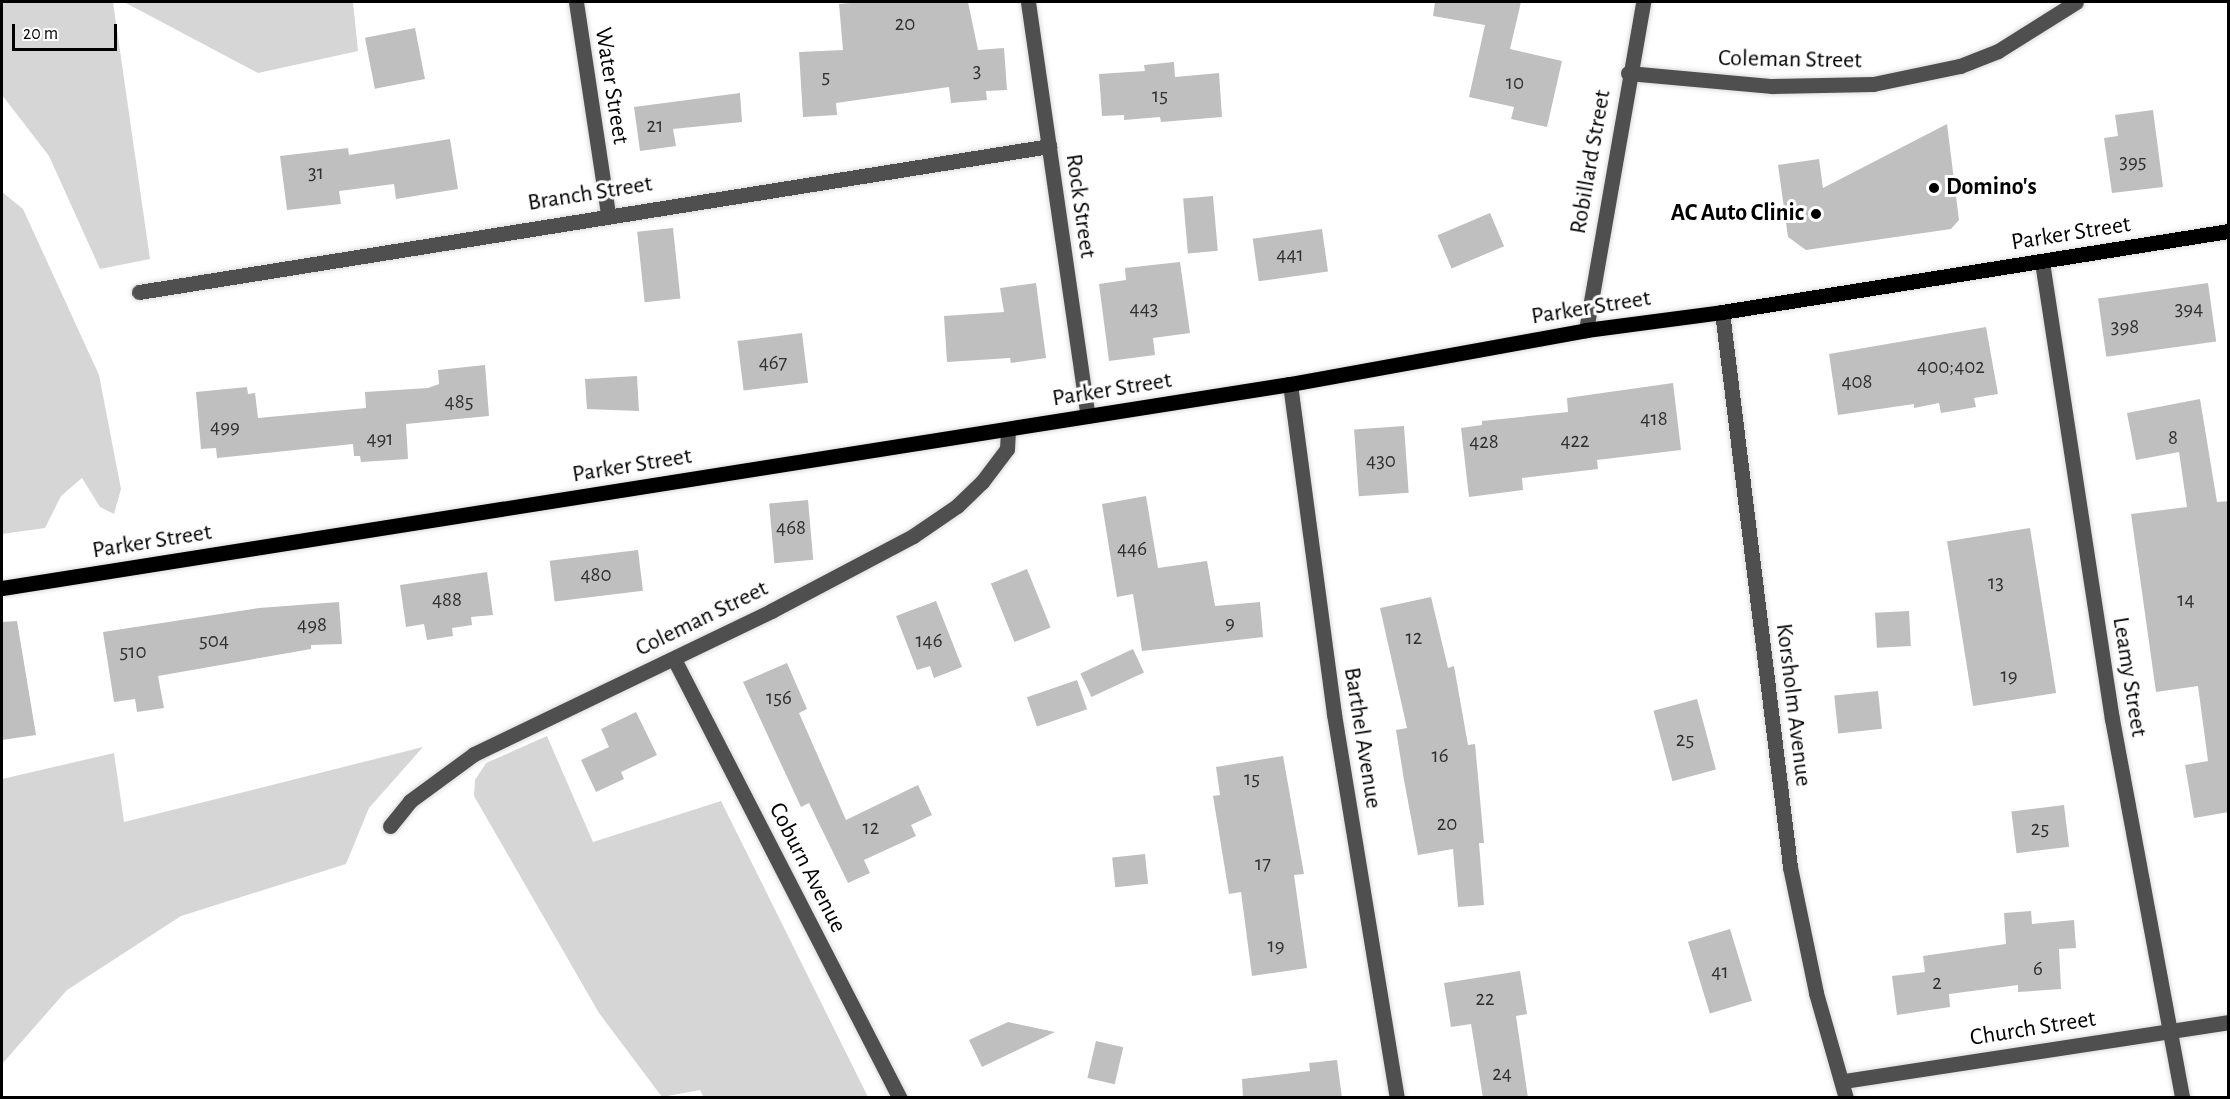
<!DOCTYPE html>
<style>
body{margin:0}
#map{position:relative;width:2230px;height:1099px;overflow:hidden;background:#fff;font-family:"Alegreya Sans",sans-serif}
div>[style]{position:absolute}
.green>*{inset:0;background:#d6d6d6}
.building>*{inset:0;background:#bfbfbf;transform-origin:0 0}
.roads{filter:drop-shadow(0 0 2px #dbdbdb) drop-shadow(0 0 2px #dbdbdb)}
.minor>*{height:15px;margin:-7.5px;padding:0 7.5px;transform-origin:7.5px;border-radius:7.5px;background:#4f4f4f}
.major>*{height:15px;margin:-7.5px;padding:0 7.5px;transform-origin:7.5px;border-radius:7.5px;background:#000}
.dots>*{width:16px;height:16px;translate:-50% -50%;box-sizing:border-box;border:3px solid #fff;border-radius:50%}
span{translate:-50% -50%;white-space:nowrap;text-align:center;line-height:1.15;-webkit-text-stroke:6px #fff;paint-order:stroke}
.number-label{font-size:21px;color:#303030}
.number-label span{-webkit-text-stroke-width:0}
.street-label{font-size:24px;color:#000}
.poi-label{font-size:24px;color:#000;font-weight:700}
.left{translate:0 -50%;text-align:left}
.right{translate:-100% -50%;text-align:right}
.frame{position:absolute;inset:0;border:3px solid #000;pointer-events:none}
.scale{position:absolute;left:12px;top:24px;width:105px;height:27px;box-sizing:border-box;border:3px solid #000;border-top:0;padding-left:8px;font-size:18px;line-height:21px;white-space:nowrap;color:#000;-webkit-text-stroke:4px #fff;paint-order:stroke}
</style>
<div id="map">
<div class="green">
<div style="clip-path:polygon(2px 2px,113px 2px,150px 259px,100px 269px,49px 156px,2px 95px)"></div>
<div style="clip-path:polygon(124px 2px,353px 2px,358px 51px,258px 73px)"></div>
<div style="clip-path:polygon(2px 192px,23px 209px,99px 375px,121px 489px,114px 514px,100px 507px,82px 478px,61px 496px,45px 528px,2px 534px)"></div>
<div style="clip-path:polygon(547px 736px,593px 842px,721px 801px,868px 1097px,704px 1098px,700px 1090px,662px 1097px,599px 1013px,474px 796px,475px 780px,486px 763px)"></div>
<div style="clip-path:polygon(423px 747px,369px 808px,346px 864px,181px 916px,67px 990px,2px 1064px,2px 779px,114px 753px,124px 822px)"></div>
</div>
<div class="building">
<div style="clip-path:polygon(862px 2px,968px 2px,978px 50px,1004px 48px,1007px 90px,986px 91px,987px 100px,951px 103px,949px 87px,836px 103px,837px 115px,803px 117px,799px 52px,843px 50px,839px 4px)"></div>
<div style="clip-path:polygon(1435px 2px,1521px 2px,1510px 49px,1562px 61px,1547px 127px,1511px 119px,1514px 107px,1469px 97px,1485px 25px,1433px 16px)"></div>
<div style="left:415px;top:28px;width:52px;height:51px;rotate:79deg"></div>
<div style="clip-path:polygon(1174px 62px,1175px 77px,1219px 73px,1222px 117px,1161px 122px,1160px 117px,1124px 120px,1124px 115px,1102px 116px,1099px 74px,1145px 71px,1144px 65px)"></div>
<div style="clip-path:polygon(740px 93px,742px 122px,673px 129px,676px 146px,640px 151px,634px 107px)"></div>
<div style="clip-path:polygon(2153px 110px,2163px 187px,2112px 193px,2104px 138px,2118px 136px,2115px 115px)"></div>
<div style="clip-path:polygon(1947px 124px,1959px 220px,1951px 229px,1806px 250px,1788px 237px,1778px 165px,1819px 159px,1823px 188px)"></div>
<div style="clip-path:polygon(450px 139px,458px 189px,396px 199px,394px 184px,339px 191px,341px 204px,287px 210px,280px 156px,348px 148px,349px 155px)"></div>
<div style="left:1213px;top:196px;width:55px;height:30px;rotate:85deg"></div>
<div style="left:1490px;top:213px;width:36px;height:57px;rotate:67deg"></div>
<div style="left:673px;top:228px;width:71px;height:36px;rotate:84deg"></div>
<div style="left:1322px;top:229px;width:43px;height:70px;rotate:82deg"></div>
<div style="clip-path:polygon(1180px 262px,1190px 333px,1153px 338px,1155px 355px,1109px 361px,1099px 284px,1126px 280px,1125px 268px)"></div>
<div style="clip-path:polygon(1036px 283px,1046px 358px,1011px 363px,1010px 358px,947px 362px,944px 316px,1004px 312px,1000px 288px)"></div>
<div style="left:2208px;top:283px;width:59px;height:111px;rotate:82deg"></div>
<div style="clip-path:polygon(1986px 327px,1998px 394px,1974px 398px,1976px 407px,1941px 413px,1939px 403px,1914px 408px,1914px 404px,1838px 415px,1829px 354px)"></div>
<div style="left:802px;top:333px;width:50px;height:65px;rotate:83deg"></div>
<div style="clip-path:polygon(485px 365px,489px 416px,406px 424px,408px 459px,361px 462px,360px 456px,354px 456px,353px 444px,217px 458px,216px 448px,201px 449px,196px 392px,247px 387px,248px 394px,255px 393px,258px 418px,366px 408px,365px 392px,428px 388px,439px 384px,438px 370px)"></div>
<div style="clip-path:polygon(637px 376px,639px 411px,587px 409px,585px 379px)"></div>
<div style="clip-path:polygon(1673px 383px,1681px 450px,1597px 460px,1598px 469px,1522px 478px,1523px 490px,1469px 497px,1461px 428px,1482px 425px,1482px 421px,1568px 412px,1567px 398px)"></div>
<div style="clip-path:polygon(2200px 399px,2217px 502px,2229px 501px,2229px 812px,2194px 818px,2185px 765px,2208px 761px,2198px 686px,2156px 692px,2131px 514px,2187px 507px,2179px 452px,2136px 460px,2127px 413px)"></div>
<div style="left:1404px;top:426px;width:67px;height:50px;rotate:86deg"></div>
<div style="clip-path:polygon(1146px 496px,1158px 568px,1207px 561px,1215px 606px,1260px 602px,1263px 637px,1142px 651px,1133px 594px,1117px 597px,1102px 504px)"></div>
<div style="left:808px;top:500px;width:60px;height:39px;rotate:85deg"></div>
<div style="left:2030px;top:528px;width:167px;height:84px;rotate:81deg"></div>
<div style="left:638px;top:550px;width:41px;height:89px;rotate:83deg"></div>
<div style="left:1027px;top:569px;width:63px;height:39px;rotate:68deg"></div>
<div style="clip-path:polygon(487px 572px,493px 615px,471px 617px,472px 625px,452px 628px,453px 636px,427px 640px,424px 624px,406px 627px,400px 585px)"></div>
<div style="clip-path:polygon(1431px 597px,1448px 668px,1454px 666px,1468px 745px,1475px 744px,1484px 843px,1479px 843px,1484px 905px,1458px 907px,1453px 849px,1418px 855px,1404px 780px,1396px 730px,1407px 728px,1380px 608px)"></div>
<div style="clip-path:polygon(936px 601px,962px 667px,934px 678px,930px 666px,917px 670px,896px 616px)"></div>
<div style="clip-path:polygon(339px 602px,342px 644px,311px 645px,311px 649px,158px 676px,164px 708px,137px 712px,135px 699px,114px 702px,103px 632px,259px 608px)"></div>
<div style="left:1909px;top:611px;width:35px;height:34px;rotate:87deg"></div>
<div style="clip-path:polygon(17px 621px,36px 735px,2px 740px,2px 622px)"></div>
<div style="left:1133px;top:649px;width:26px;height:58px;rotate:65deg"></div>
<div style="clip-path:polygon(787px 663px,807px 709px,799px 713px,846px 820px,918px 785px,932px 815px,911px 825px,916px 836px,864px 860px,870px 873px,848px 883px,809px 803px,801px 807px,743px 682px)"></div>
<div style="left:1077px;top:680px;width:31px;height:53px;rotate:71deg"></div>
<div style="left:1878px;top:691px;width:38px;height:44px;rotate:84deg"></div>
<div style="left:1697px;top:699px;width:73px;height:45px;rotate:75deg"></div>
<div style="clip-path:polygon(636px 712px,657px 755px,621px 772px,624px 779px,596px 792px,581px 760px,609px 747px,601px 729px)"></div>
<div style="clip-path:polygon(1283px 756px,1304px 874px,1294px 875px,1307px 968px,1252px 976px,1241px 892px,1229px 894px,1213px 796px,1220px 795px,1216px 767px)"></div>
<div style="left:2064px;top:805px;width:42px;height:53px;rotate:83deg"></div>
<div style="left:1145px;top:854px;width:30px;height:33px;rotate:84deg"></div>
<div style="clip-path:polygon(2031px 911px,2032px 924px,2074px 920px,2076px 948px,2059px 949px,2061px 989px,2018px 992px,2018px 985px,1949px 994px,1950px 1007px,1897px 1015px,1892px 976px,1925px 972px,1923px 956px,2006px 944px,2004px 913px)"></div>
<div style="left:1730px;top:929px;width:75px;height:44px;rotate:73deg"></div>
<div style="clip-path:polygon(1520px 971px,1527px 1014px,1516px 1016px,1528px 1098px,1483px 1098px,1471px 1024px,1451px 1027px,1444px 983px)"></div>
<div style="clip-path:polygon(1008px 1022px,1055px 1032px,982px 1067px,969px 1040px)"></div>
<div style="left:1096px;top:1041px;width:28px;height:38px;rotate:13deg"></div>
<div style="clip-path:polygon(1337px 1060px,1342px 1098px,1243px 1098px,1242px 1079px,1310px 1071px,1309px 1063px)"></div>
</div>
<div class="roads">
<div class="minor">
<div style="left:576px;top:2px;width:214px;rotate:81.4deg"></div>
<div style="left:1028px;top:2px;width:418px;rotate:81.8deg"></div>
<div style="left:1628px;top:73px;width:145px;rotate:5.2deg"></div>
<div style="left:1772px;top:86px;width:101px;rotate:-1.1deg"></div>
<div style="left:1873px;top:84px;width:89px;rotate:-11.7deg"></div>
<div style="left:1960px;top:66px;width:41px;rotate:-21.5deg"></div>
<div style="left:1998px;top:51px;width:92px;rotate:-32.1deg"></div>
<div style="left:2042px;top:262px;width:462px;rotate:81.3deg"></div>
<div style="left:2112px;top:719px;width:385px;rotate:79.5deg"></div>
<div style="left:139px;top:292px;width:922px;rotate:-9.11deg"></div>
<div style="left:1722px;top:312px;width:559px;rotate:83.01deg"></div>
<div style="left:1790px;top:867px;width:129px;rotate:78.3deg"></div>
<div style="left:1816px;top:993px;width:109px;rotate:74.1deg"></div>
<div style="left:1586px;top:330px;width:333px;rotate:-80.1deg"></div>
<div style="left:1290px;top:384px;width:333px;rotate:82.4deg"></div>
<div style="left:1334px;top:714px;width:389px;rotate:80.7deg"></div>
<div style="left:674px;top:659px;width:494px;rotate:62.8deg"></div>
<div style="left:390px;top:826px;width:32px;rotate:-51deg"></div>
<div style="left:410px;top:801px;width:79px;rotate:-36.3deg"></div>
<div style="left:474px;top:754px;width:330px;rotate:-25.7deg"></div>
<div style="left:771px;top:611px;width:161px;rotate:-27.8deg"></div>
<div style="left:913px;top:536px;width:53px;rotate:-34.3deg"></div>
<div style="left:957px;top:506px;width:35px;rotate:-44deg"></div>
<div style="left:982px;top:482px;width:41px;rotate:-52.9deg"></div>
<div style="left:1007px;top:449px;width:20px;rotate:-87deg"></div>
<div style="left:1844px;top:1081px;width:389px;rotate:-8.7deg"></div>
</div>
<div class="major">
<div style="left:2px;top:588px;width:1304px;rotate:-9deg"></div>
<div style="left:1290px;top:384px;width:301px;rotate:-10.3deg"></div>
<div style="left:1586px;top:330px;width:137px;rotate:-7.5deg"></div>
<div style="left:1722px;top:312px;width:512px;rotate:-9.09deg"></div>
</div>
</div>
<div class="dots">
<div style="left:1934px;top:188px;background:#000"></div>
<div style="left:1816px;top:214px;background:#000"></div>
</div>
<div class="number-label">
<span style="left:905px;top:24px">20</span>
<span style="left:977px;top:71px">3</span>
<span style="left:826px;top:77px">5</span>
<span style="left:1515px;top:83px">10</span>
<span style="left:1160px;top:96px">15</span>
<span style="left:655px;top:126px">21</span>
<span style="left:2133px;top:162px">395</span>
<span style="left:316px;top:173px">31</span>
<span style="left:1290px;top:255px">441</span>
<span style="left:1144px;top:309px">443</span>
<span style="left:2189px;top:309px">394</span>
<span style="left:2125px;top:327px">398</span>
<span style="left:773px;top:363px">467</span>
<span style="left:1951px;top:367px">400;402</span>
<span style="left:1857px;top:382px">408</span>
<span style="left:459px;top:402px">485</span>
<span style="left:1654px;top:419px">418</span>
<span style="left:225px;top:427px">499</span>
<span style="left:2173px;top:438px">8</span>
<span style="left:380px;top:439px">491</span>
<span style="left:1575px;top:441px">422</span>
<span style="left:1484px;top:442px">428</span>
<span style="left:1381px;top:461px">430</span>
<span style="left:791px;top:528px">468</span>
<span style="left:1132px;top:549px">446</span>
<span style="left:596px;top:575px">480</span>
<span style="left:1996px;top:583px">13</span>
<span style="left:447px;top:600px">488</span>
<span style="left:2186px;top:600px">14</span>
<span style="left:1230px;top:623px">9</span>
<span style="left:312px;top:625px">498</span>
<span style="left:1414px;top:638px">12</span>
<span style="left:214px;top:641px">504</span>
<span style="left:929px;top:641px">146</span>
<span style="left:133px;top:652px">510</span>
<span style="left:2009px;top:676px">19</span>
<span style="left:779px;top:698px">156</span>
<span style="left:1685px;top:740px">25</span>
<span style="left:1440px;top:756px">16</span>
<span style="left:1252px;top:779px">15</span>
<span style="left:1447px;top:824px">20</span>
<span style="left:871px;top:828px">12</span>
<span style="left:2040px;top:829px">25</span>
<span style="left:1263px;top:864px">17</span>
<span style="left:1276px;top:946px">19</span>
<span style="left:2038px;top:969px">6</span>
<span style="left:1720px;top:972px">41</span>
<span style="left:1937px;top:983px">2</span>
<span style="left:1485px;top:999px">22</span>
<span style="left:1502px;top:1074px">24</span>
</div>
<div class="street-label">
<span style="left:1790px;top:60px;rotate:1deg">Coleman Street</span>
<span style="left:611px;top:86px;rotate:81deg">Water Street</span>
<span style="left:1591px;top:162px;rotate:-80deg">Robillard Street</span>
<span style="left:590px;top:194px;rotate:-9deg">Branch Street</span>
<span style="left:1080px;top:206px;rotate:82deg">Rock Street</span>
<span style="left:2071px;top:234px;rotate:-9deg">Parker Street</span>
<span style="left:1591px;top:308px;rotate:-9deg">Parker Street</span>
<span style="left:1112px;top:390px;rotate:-9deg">Parker Street</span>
<span style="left:632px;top:466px;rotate:-9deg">Parker Street</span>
<span style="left:152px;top:542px;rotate:-9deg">Parker Street</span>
<span style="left:702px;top:619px;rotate:-26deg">Coleman Street</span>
<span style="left:2129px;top:677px;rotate:81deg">Leamy Street</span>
<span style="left:1793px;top:705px;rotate:83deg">Korsholm Avenue</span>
<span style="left:1362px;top:738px;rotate:81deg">Barthel Avenue</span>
<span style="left:807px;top:868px;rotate:63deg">Coburn Avenue</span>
<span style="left:2033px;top:1029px;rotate:-9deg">Church Street</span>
</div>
<div class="poi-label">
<span class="left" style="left:1946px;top:188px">Domino's</span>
<span class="right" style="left:1804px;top:214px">AC Auto Clinic</span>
</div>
<div class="frame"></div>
<div class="scale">20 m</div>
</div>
